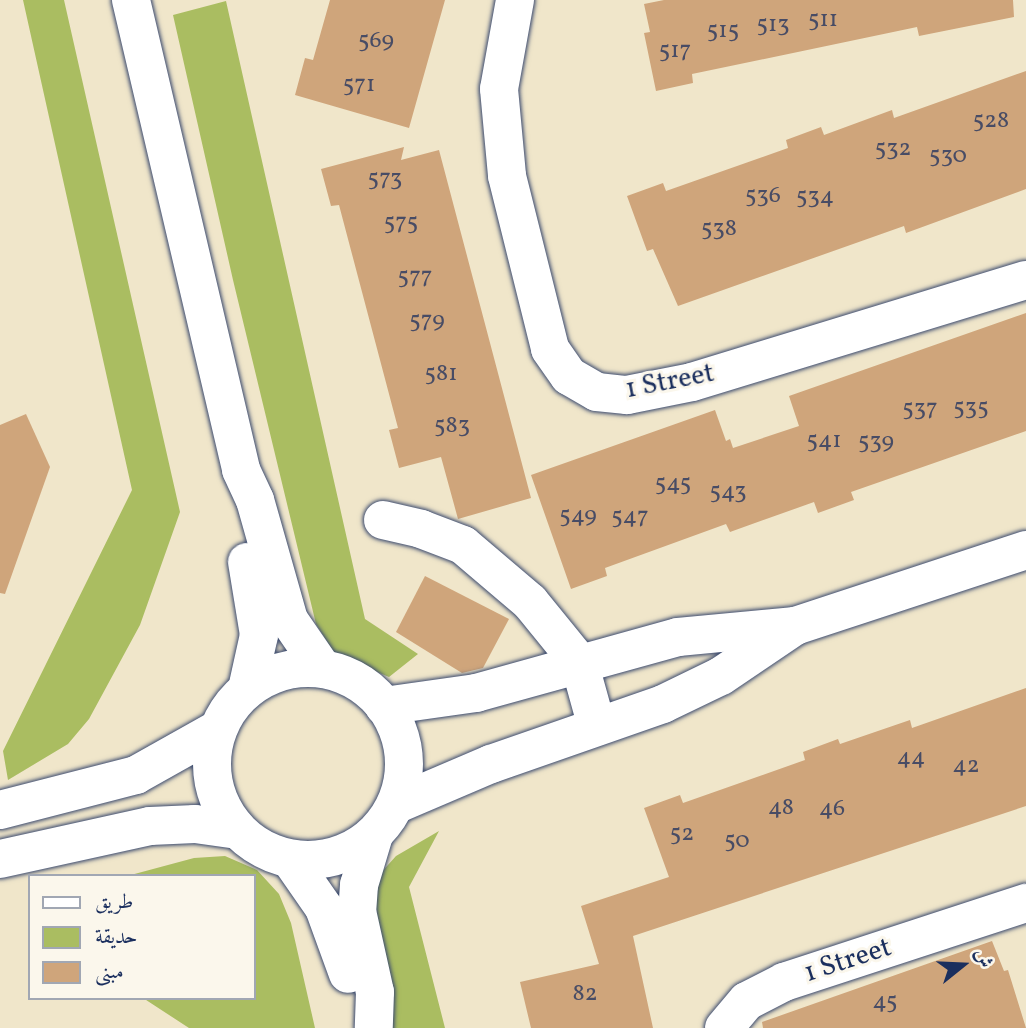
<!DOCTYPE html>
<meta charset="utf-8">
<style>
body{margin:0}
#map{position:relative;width:1026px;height:1028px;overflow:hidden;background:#f0e6ca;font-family:Vollkorn,Amiri,serif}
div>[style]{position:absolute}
.green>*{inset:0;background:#aabd61}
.building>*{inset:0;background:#cfa57b}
.roads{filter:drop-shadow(0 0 2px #3b4a6e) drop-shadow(0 0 2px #3b4a6e)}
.minor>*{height:38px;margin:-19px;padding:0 19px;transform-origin:19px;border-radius:19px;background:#fff}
.tertiary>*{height:38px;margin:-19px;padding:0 19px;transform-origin:19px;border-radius:19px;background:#fff}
.tertiary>.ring{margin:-19px;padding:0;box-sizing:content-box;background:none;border:38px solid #fff;border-radius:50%}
span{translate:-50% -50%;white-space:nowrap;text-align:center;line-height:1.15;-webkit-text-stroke:6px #fbf7ec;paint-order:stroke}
.number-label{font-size:24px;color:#484c65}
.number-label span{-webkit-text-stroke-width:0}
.street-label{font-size:28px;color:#1b2f5e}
.legend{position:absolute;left:28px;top:874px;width:228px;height:126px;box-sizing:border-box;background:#fbf7ec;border:2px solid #a1a7b3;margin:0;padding:9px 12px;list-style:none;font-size:21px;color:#1b2f5e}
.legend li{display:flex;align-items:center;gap:14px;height:35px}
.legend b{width:35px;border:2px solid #a1a7b3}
.north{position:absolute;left:928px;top:930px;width:70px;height:70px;-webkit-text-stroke:5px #fbf7ec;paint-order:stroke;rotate:72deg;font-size:19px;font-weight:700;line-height:28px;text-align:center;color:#1b2f5e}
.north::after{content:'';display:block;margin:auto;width:24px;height:32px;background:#1b2f5e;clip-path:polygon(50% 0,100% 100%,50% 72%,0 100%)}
</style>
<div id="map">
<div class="green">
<div style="clip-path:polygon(23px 0,64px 0,180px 512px,140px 625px,89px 719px,68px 744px,8px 780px,3px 751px,132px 490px)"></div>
<div style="clip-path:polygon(226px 1px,365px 619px,418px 654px,389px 677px,335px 654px,316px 624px,233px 280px,173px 15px)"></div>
<div style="clip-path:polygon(439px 831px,409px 887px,445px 1028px,388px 1028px,371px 884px,396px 856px)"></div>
<div style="clip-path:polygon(225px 856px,257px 870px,279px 894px,291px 923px,315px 1028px,189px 1028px,143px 998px,254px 998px,254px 876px,127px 876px,194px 858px)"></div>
</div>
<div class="building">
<div style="clip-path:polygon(330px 0,445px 0,409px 128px,295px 95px,305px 58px,313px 60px)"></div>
<div style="clip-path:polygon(664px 0,1013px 0,1014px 17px,919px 36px,917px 27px,692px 74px,693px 83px,656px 91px,644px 33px,650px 32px,644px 4px)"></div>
<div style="clip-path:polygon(1026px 71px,1026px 189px,906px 233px,904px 226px,678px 306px,653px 249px,647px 251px,627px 196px,663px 183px,666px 191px,788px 148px,786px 140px,821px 127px,824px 135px,892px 110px,894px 118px)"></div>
<div style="clip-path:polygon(404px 147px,401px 160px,439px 150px,531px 498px,458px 519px,441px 457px,399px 468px,389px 430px,398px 428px,339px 205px,331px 206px,321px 169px)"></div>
<div style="clip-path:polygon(1026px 313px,1026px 431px,851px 492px,854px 500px,818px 513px,814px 502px,730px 532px,726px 524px,605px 568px,607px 576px,571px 589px,531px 475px,715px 410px,726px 441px,730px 439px,733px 448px,799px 426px,789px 396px)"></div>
<div style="clip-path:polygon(26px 414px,50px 467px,5px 594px,0 593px,0 425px)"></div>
<div style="clip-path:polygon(425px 576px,509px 619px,483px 668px,462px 673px,396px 632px)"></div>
<div style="clip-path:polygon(1026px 688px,1026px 806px,633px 936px,653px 1028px,531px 1028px,520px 982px,599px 964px,581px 906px,669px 877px,644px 808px,680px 795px,683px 803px,805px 760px,803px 752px,838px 739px,840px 744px,910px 720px,912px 728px)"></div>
<div style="clip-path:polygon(992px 941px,1004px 971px,1008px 970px,1026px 1028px,763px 1028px,762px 1022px)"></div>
</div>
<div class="roads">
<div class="minor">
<div style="left:515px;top:0;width:90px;rotate:100.2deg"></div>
<div style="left:499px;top:89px;width:87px;rotate:84.7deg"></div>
<div style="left:507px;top:176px;width:178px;rotate:76deg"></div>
<div style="left:550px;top:349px;width:33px;rotate:55deg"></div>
<div style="left:569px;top:376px;width:32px;rotate:30deg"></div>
<div style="left:597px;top:392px;width:30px;rotate:6deg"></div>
<div style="left:627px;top:395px;width:66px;rotate:-11.3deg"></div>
<div style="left:692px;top:382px;width:349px;rotate:-17deg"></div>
<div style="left:383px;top:520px;width:39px;rotate:13deg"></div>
<div style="left:421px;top:529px;width:45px;rotate:20.9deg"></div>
<div style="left:463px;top:545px;width:88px;rotate:40.4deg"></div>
<div style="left:530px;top:602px;width:77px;rotate:50.8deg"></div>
<div style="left:579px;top:662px;width:67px;rotate:74.5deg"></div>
<div style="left:384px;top:706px;width:93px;rotate:-8deg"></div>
<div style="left:476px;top:693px;width:210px;rotate:-15.5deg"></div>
<div style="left:678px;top:637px;width:118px;rotate:-5.4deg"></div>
<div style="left:795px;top:626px;width:243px;rotate:-18.2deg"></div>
<div style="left:397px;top:804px;width:102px;rotate:-23.1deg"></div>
<div style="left:491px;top:764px;width:182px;rotate:-19.2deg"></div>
<div style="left:663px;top:704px;width:64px;rotate:-25.8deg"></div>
<div style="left:721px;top:676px;width:89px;rotate:-34deg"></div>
<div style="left:0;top:810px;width:140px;rotate:-14.4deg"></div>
<div style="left:136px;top:775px;width:94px;rotate:-29.3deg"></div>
<div style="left:0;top:859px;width:154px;rotate:-12.4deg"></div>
<div style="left:150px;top:826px;width:45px;rotate:-2.5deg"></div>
<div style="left:195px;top:824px;width:43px;rotate:7.9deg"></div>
<div style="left:724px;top:1028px;width:35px;rotate:-50deg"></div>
<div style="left:747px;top:1001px;width:42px;rotate:-27.2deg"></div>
<div style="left:784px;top:982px;width:255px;rotate:-18.1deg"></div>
</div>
<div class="tertiary">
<div style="left:131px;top:0;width:483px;rotate:76.8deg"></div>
<div style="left:241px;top:470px;width:33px;rotate:65deg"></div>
<div style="left:255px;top:500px;width:125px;rotate:74.2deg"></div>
<div style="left:289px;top:620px;width:58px;rotate:55.5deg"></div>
<div class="ring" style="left:212px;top:668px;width:154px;height:154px"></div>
<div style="left:247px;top:689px;width:55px;rotate:-77.5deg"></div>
<div style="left:259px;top:635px;width:74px;rotate:-99.3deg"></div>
<div style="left:374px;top:835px;width:52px;rotate:106.7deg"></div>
<div style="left:359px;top:885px;width:26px;rotate:94deg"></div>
<div style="left:357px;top:911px;width:83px;rotate:77.5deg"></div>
<div style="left:375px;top:992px;width:36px;rotate:92deg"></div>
<div style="left:290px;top:859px;width:60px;rotate:55.2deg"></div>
<div style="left:324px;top:908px;width:70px;rotate:70deg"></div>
</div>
</div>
<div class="number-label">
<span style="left:823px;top:21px">511</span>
<span style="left:773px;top:26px">513</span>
<span style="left:723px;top:32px">515</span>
<span style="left:376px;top:42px">569</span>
<span style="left:675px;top:52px">517</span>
<span style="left:359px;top:86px">571</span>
<span style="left:991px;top:122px">528</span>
<span style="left:893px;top:150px">532</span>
<span style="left:948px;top:157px">530</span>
<span style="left:385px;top:180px">573</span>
<span style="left:763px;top:197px">536</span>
<span style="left:815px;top:198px">534</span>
<span style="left:401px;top:224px">575</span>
<span style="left:719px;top:230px">538</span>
<span style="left:415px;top:278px">577</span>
<span style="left:427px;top:322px">579</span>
<span style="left:441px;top:375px">581</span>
<span style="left:971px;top:409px">535</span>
<span style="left:920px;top:410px">537</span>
<span style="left:452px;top:427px">583</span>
<span style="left:824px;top:442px">541</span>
<span style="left:876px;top:443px">539</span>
<span style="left:673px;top:485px">545</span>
<span style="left:728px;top:493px">543</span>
<span style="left:578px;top:517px">549</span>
<span style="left:630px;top:518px">547</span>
<span style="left:911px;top:759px">44</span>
<span style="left:966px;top:767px">42</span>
<span style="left:781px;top:809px">48</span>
<span style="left:832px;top:810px">46</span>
<span style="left:682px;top:835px">52</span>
<span style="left:737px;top:842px">50</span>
<span style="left:585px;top:995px">82</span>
<span style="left:885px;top:1003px">45</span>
</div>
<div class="street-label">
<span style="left:670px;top:382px;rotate:-11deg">1 Street</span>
<span style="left:848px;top:961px;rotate:-18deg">1 Street</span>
</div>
<ul class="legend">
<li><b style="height:9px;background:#fff"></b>طريق</li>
<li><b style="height:19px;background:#aabd61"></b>حديقة</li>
<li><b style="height:19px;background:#cfa57b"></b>مبنى</li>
</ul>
<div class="north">ش</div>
</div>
